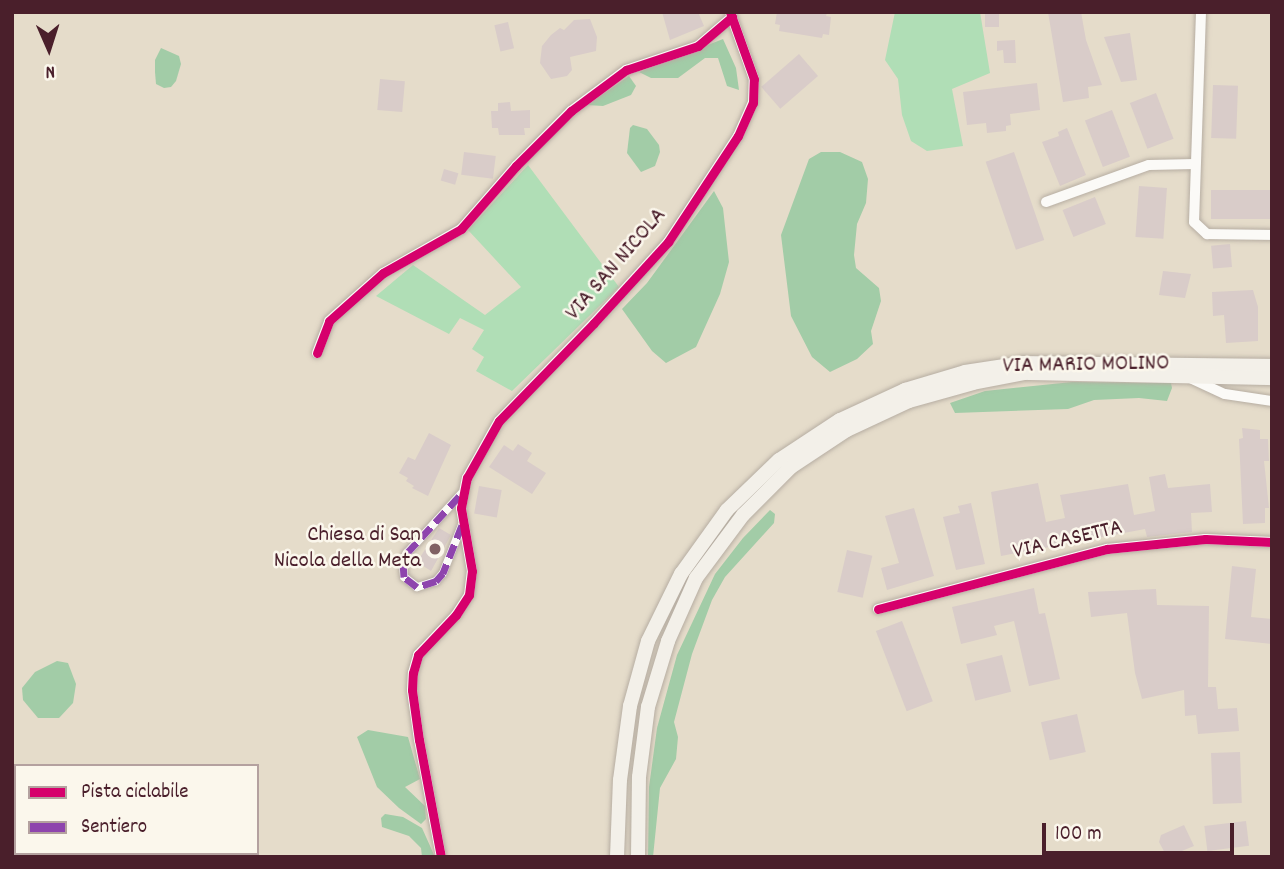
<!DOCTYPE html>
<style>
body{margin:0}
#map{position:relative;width:1284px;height:869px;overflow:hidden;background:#e5dcca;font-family:Dekko,sans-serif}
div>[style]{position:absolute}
.green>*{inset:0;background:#b0deb6}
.forest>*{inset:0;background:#a2cca7}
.building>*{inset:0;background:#d9ccc9;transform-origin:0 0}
.roads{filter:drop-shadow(0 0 2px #b6ada2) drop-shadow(0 0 2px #b6ada2)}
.pedestrian>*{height:8px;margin:-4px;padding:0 4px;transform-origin:4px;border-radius:4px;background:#fbfaf7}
.minor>*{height:10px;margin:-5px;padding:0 5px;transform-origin:5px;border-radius:5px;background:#fbfaf7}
.secondary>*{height:14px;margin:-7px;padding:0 7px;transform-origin:7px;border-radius:7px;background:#f3f0e9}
.quiet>*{height:7px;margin-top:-3.5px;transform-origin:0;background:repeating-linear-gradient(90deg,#8e44ad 0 14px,transparent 0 21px)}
.cycleway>*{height:9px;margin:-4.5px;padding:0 4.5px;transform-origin:4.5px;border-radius:4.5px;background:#d6006c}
.dots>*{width:19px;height:19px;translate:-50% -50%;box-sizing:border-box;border:4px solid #fbf7ec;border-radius:50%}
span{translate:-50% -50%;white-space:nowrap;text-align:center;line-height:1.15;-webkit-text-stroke:5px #fbf7ec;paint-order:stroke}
.street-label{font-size:23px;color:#4a1f2b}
.poi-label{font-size:23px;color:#4a1f2b}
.right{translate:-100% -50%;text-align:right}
.frame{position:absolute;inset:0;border:14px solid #4a1f2b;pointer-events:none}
.legend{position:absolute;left:14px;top:764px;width:245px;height:91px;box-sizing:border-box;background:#fbf7ec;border:2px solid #b4a19f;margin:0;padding:9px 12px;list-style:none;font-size:21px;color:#4a1f2b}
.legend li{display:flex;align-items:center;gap:14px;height:35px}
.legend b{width:35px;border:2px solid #b4a19f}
.north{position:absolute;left:14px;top:14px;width:70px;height:70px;-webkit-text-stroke:5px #fbf7ec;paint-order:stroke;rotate:177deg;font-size:19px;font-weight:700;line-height:28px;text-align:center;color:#4a1f2b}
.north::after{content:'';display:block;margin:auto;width:24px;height:32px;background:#4a1f2b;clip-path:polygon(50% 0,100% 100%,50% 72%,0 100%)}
.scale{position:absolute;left:1042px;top:823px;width:192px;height:32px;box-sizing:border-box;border:4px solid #4a1f2b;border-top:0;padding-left:9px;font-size:21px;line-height:24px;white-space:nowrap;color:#4a1f2b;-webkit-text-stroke:5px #fbf7ec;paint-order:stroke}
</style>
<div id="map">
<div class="green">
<div style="clip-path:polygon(895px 12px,980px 12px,990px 73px,952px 89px,963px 146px,927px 151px,911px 141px,902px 115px,898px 79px,885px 60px)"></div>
<div style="clip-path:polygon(528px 165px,619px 287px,512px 391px,476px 371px,484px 357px,472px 349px,484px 330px,460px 318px,449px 334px,376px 296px,413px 265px,485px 315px,521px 287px,468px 230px)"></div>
</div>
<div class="forest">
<div style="clip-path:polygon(723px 39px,736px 68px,739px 90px,727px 86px,718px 58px,705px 58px,678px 78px,651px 78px,639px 72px)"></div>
<div style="clip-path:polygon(161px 48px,179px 56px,181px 64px,176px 81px,171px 87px,164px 88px,156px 84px,155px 72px,155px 60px)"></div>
<div style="clip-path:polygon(629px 76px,636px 86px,631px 95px,603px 106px,587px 105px)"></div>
<div style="clip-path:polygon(633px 125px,647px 129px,659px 145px,660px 152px,655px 166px,641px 172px,627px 153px,630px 128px)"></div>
<div style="clip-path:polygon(821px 152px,840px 152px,862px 162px,868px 179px,866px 203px,857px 224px,854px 255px,856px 268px,879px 288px,881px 301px,871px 331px,873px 344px,857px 359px,830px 372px,812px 357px,791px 316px,781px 235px,809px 159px)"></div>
<div style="clip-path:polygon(714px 191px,723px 208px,729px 262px,720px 294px,696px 347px,666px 363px,652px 351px,622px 309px,647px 283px)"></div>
<div style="clip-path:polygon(1072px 382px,1171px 383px,1172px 388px,1167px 401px,1139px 398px,1094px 400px,1068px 409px,955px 413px,950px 403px,985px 391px)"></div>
<div style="clip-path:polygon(770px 510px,775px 514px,774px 523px,725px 577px,712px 600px,692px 654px,674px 722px,678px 737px,676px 759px,660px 788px,653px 857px,648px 857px,649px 787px,657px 728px,677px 655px,715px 574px,743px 538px)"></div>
<div style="clip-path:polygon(57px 661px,68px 663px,76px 684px,73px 703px,59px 718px,38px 718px,23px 700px,22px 688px,35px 672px)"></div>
<div style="clip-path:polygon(368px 730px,408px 737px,420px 779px,405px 787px,425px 806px,426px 819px,421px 824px,399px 808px,377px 787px,357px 737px)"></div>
<div style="clip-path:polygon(385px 814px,403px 817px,422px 828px,435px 857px,422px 857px,421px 848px,409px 836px,382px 827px,381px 818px)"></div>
</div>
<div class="building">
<div style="clip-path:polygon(662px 12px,698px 12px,704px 26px,670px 40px)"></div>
<div style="clip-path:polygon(777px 12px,827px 13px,826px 16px,831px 17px,829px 35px,823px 34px,822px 38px,779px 31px,780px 25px,775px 24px)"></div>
<div style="left:985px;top:12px;width:14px;height:15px"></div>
<div style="clip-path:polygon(1048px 12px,1081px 12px,1086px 40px,1102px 85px,1088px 87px,1089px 98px,1063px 102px)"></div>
<div style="clip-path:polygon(590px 19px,597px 37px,596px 51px,570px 57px,572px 70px,567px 76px,551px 79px,540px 63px,542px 46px,551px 35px,560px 28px,564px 30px,574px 20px)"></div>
<div style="left:508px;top:22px;width:27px;height:14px;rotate:77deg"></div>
<div style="clip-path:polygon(1130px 33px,1137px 80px,1121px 82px,1104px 37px)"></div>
<div style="clip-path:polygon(1015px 40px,1016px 63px,1004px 63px,1003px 50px,997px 51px,997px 41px)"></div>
<div style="left:799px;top:54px;width:29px;height:50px;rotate:49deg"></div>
<div style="left:380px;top:79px;width:25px;height:31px;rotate:5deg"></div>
<div style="clip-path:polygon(1037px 83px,1040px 110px,1010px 114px,1011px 125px,1006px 126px,1006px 131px,987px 133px,986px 123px,967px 125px,963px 92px)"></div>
<div style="left:1213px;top:85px;width:25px;height:53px;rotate:2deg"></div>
<div style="left:1156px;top:93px;width:49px;height:28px;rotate:69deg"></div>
<div style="clip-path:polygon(510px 102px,511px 111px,530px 110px,530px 128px,524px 128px,525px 135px,499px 135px,498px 128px,492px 128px,491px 111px,498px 111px,498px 103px)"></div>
<div style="left:1112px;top:110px;width:50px;height:29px;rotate:69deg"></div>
<div style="clip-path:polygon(1067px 128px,1086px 175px,1060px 186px,1042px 142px,1059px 136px,1058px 132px)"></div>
<div style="left:464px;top:152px;width:32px;height:23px;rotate:7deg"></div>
<div style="left:1014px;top:152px;width:93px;height:30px;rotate:71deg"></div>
<div style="left:444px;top:169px;width:15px;height:12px;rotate:16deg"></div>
<div style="left:1139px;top:186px;width:28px;height:51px;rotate:4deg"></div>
<div style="left:1211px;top:190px;width:61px;height:29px"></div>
<div style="left:1095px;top:197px;width:29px;height:35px;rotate:68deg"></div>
<div style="left:1230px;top:244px;width:23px;height:19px;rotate:85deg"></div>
<div style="clip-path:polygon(1163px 271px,1191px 274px,1185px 298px,1159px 295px)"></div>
<div style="clip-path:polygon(1253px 290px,1258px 307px,1258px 341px,1226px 343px,1224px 315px,1213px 316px,1212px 292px)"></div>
<div style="clip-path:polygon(1242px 428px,1260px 430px,1260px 439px,1268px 439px,1269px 461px,1264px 461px,1269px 508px,1265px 508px,1265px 523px,1243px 524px,1239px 439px,1243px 438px)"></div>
<div style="clip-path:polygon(429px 433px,451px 445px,428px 496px,412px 488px,414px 486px,406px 481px,408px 478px,399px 473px,408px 457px,415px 460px)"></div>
<div style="clip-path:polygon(518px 444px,532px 453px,527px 461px,546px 473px,532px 494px,489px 467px,504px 445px,513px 451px)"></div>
<div style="clip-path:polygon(1165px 474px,1168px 488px,1210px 484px,1212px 512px,1191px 513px,1192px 532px,1147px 537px,1145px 529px,1001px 556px,991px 492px,1038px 483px,1046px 522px,1065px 518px,1060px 495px,1128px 484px,1134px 515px,1155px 511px,1149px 477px)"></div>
<div style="left:479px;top:486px;width:23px;height:28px;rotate:10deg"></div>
<div style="clip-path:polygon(971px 503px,985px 564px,956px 570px,943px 517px,960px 513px,958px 506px)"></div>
<div style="clip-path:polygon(914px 508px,934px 576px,887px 590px,881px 568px,899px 563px,885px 516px)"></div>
<div style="clip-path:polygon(439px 528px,451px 535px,431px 571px,417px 562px)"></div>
<div style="left:847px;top:550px;width:26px;height:43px;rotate:13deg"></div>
<div style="clip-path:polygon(1232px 566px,1256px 569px,1251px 617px,1272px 619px,1272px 644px,1225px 639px)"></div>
<div style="clip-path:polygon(1034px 588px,1039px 614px,1045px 613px,1060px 679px,1029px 686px,1014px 621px,994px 626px,997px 635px,961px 644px,952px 607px)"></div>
<div style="clip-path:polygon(1156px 589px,1157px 605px,1209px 606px,1208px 687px,1216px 687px,1218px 709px,1237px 708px,1239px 731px,1198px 734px,1196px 715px,1185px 716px,1184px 690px,1142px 699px,1135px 673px,1127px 613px,1091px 617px,1088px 592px)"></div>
<div style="left:902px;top:621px;width:86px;height:28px;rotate:69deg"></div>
<div style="left:1002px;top:655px;width:38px;height:37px;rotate:76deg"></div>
<div style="left:1077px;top:714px;width:39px;height:37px;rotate:77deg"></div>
<div style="left:1240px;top:752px;width:51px;height:29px;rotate:88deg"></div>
<div style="left:1246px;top:821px;width:25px;height:42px;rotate:83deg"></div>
<div style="clip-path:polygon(1184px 825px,1194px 846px,1167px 857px,1159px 842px,1161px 835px)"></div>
</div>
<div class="roads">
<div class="pedestrian">
<div style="left:462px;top:525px;width:52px;rotate:111.6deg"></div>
<div style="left:443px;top:573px;width:11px;rotate:131deg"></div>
<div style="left:436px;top:581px;width:20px;rotate:162deg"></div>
<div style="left:417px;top:587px;width:16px;rotate:-142deg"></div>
<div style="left:404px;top:577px;width:13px;rotate:-94deg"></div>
<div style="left:403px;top:564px;width:12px;rotate:-70deg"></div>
<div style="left:407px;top:553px;width:81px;rotate:-47.5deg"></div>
</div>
<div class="minor">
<div style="left:1201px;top:12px;width:210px;rotate:91.9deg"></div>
<div style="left:1194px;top:222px;width:18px;rotate:43deg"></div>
<div style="left:1207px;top:234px;width:65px;rotate:0.9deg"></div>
<div style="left:1046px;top:202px;width:109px;rotate:-19.8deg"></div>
<div style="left:1149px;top:165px;width:46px;rotate:-1.2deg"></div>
<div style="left:317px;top:353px;width:34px;rotate:-69deg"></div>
<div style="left:329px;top:321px;width:72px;rotate:-41.6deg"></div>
<div style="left:383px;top:273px;width:90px;rotate:-29.4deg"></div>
<div style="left:461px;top:229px;width:84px;rotate:-48.9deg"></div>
<div style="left:516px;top:166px;width:78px;rotate:-45deg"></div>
<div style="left:571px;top:111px;width:69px;rotate:-36.7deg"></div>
<div style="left:626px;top:70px;width:76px;rotate:-18.4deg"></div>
<div style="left:698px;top:46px;width:45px;rotate:-40.5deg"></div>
<div style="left:1190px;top:378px;width:38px;rotate:25deg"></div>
<div style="left:1225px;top:394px;width:48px;rotate:8.5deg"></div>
<div style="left:878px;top:609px;width:237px;rotate:-14.7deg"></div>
<div style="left:1107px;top:549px;width:99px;rotate:-5.8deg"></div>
<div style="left:1205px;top:539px;width:67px;rotate:2.6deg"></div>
<div style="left:441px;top:857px;width:119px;rotate:-100.6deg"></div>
<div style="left:419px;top:740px;width:50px;rotate:-98deg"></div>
<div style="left:412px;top:690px;width:17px;rotate:-87deg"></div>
<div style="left:413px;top:673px;width:19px;rotate:-74deg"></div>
<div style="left:418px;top:655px;width:55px;rotate:-46.5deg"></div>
<div style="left:456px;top:615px;width:24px;rotate:-57deg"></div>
<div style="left:469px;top:595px;width:24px;rotate:-83deg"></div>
<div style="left:472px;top:571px;width:64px;rotate:-99.9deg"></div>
<div style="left:461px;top:508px;width:31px;rotate:-79deg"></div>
<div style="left:467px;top:478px;width:65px;rotate:-60.7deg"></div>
<div style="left:499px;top:421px;width:136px;rotate:-45.9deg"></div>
<div style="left:594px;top:323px;width:110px;rotate:-47.6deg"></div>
<div style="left:668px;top:242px;width:127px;rotate:-56.6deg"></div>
<div style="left:738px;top:136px;width:36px;rotate:-66deg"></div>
<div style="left:753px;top:103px;width:24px;rotate:-88deg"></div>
<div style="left:754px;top:79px;width:71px;rotate:-109.7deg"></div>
</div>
<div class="secondary">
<div style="left:617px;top:857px;width:77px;rotate:-87.8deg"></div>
<div style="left:620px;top:780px;width:75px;rotate:-82.3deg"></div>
<div style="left:630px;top:706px;width:67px;rotate:-74.5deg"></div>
<div style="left:648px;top:641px;width:75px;rotate:-63.8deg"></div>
<div style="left:681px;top:574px;width:79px;rotate:-54.3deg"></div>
<div style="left:727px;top:510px;width:72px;rotate:-43.9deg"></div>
<div style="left:779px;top:460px;width:73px;rotate:-33.3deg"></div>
<div style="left:840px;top:420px;width:72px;rotate:-24.8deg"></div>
<div style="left:905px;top:390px;width:63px;rotate:-16.7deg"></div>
<div style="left:965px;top:372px;width:60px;rotate:-8.7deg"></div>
<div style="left:1024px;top:363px;width:248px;rotate:0.7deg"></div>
<div style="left:638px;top:857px;width:80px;rotate:-89.3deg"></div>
<div style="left:639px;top:777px;width:71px;rotate:-82.7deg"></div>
<div style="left:648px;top:707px;width:69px;rotate:-73.1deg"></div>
<div style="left:668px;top:641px;width:69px;rotate:-66deg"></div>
<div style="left:696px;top:578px;width:79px;rotate:-53.3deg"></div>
<div style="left:743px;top:515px;width:68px;rotate:-45deg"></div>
<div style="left:791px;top:467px;width:67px;rotate:-33.5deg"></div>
<div style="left:847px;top:430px;width:68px;rotate:-25.1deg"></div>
<div style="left:909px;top:401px;width:66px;rotate:-15.7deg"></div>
<div style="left:973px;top:383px;width:53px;rotate:-10.9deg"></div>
<div style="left:1025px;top:373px;width:247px;rotate:1.2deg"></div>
</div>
</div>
<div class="quiet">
<div style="left:462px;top:525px;width:52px;rotate:111.6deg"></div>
<div style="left:443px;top:573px;width:11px;rotate:131deg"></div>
<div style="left:436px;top:581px;width:20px;rotate:162deg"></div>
<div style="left:417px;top:587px;width:16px;rotate:-142deg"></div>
<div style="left:404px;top:577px;width:13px;rotate:-94deg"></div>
<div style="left:403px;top:564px;width:12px;rotate:-70deg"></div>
<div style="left:407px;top:553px;width:81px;rotate:-47.5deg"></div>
</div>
<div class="cycleway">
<div style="left:317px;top:353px;width:34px;rotate:-69deg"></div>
<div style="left:329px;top:321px;width:72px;rotate:-41.6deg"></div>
<div style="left:383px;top:273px;width:90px;rotate:-29.4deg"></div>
<div style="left:461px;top:229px;width:84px;rotate:-48.9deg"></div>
<div style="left:516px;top:166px;width:78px;rotate:-45deg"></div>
<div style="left:571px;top:111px;width:69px;rotate:-36.7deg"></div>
<div style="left:626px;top:70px;width:76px;rotate:-18.4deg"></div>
<div style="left:698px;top:46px;width:45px;rotate:-40.5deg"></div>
<div style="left:878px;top:609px;width:237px;rotate:-14.7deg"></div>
<div style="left:1107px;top:549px;width:99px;rotate:-5.8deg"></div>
<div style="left:1205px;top:539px;width:67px;rotate:2.6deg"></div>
<div style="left:441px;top:857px;width:119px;rotate:-100.6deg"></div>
<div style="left:419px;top:740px;width:50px;rotate:-98deg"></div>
<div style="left:412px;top:690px;width:17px;rotate:-87deg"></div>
<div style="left:413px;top:673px;width:19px;rotate:-74deg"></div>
<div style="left:418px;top:655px;width:55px;rotate:-46.5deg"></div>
<div style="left:456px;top:615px;width:24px;rotate:-57deg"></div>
<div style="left:469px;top:595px;width:24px;rotate:-83deg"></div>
<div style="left:472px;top:571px;width:64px;rotate:-99.9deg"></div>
<div style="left:461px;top:508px;width:31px;rotate:-79deg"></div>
<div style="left:467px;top:478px;width:65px;rotate:-60.7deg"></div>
<div style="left:499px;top:421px;width:136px;rotate:-45.9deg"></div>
<div style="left:594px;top:323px;width:110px;rotate:-47.6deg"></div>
<div style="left:668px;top:242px;width:127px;rotate:-56.6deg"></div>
<div style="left:738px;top:136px;width:36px;rotate:-66deg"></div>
<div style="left:753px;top:103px;width:24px;rotate:-88deg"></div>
<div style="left:754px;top:79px;width:71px;rotate:-109.7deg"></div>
</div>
<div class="dots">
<div style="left:435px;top:549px;background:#806163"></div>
</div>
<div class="street-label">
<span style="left:617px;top:265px;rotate:-49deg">VIA SAN NICOLA</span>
<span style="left:1086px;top:366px;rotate:-1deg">VIA MARIO MOLINO</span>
<span style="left:1068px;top:541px;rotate:-13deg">VIA CASETTA</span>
</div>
<div class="poi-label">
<span class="right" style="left:421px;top:549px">Chiesa di San<br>Nicola della Meta</span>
</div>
<div class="frame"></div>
<ul class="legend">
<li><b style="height:9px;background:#d6006c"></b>Pista ciclabile</li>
<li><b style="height:9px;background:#8e44ad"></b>Sentiero</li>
</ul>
<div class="north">N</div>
<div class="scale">100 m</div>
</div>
